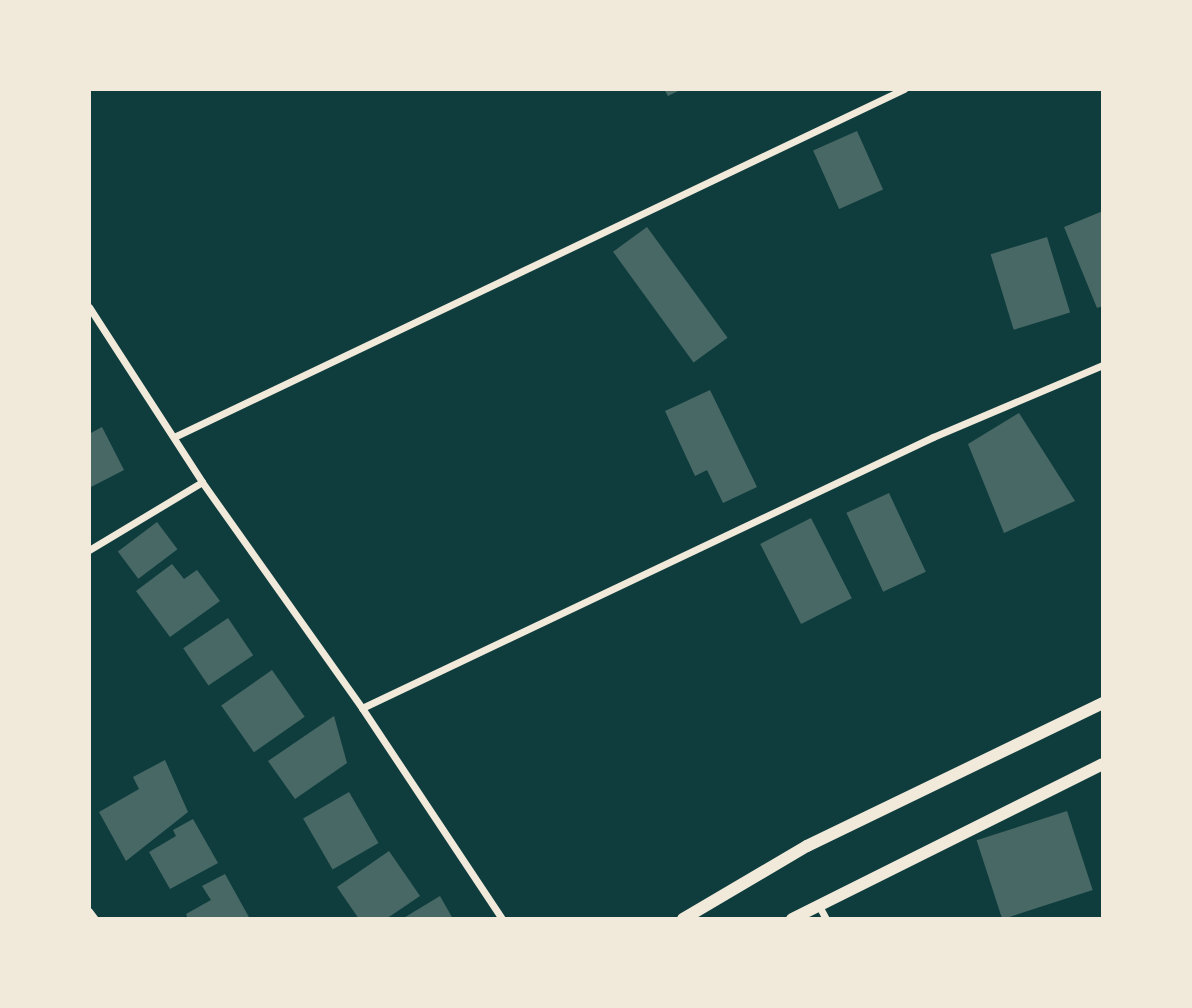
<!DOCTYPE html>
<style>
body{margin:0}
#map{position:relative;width:1192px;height:1008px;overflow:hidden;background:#0f3d3e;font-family:Helvetica,sans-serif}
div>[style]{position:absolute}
.building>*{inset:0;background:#486865;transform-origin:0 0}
.minor>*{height:7px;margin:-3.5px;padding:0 3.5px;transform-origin:3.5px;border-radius:3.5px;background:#f1e9da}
.tertiary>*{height:12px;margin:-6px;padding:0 6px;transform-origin:6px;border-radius:6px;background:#f1e9da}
span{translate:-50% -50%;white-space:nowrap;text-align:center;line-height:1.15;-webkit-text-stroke:5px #f1e9da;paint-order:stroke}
.frame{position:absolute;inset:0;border:91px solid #f1e9da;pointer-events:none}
</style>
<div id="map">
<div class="building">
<div style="clip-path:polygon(664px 89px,682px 89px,668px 96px)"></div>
<div style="left:857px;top:131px;width:64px;height:48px;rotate:66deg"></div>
<div style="clip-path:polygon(1103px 211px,1103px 306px,1097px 308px,1064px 227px)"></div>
<div style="left:647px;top:227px;width:137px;height:42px;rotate:54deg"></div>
<div style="left:1047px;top:237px;width:79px;height:59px;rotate:73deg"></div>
<div style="clip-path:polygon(710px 390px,757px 487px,723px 503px,707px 470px,695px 476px,665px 411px)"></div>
<div style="clip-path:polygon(1019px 413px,1075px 501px,1004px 533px,968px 444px)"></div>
<div style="clip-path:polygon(102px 427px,124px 470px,89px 488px,89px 434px)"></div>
<div style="left:889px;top:493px;width:87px;height:47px;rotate:65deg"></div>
<div style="left:811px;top:518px;width:90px;height:57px;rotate:63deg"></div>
<div style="left:157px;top:522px;width:34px;height:49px;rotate:53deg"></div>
<div style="clip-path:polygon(172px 564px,184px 579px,197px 570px,220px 601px,170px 637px,136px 591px)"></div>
<div style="left:228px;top:618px;width:45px;height:54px;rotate:56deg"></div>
<div style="left:272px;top:670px;width:57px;height:62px;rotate:55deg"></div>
<div style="clip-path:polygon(334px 716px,347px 763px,295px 799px,268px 761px)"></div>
<div style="clip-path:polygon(165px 760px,188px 812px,126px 861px,99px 812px,139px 789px,133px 777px)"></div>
<div style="left:349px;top:792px;width:59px;height:53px;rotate:60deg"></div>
<div style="left:1067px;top:811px;width:83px;height:95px;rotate:72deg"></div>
<div style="clip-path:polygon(193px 819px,218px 863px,170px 889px,149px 852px,176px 836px,173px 830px)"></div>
<div style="clip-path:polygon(389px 851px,420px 896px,386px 919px,359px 919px,337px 887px)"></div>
<div style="clip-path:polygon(225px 874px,250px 919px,188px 919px,186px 914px,211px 900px,202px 886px)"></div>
<div style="clip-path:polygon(440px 896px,453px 919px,402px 919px)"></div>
</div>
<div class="minor">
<div style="left:89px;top:307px;width:208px;rotate:57.1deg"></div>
<div style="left:202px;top:482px;width:277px;rotate:54.7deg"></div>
<div style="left:362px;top:708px;width:253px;rotate:56.4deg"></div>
<div style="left:174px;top:437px;width:809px;rotate:-25.49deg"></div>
<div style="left:89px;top:550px;width:132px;rotate:-31deg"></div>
<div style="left:362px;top:708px;width:632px;rotate:-25.39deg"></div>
<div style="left:933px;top:437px;width:185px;rotate:-23deg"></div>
<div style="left:818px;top:904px;width:17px;rotate:62deg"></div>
<div style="left:89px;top:911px;width:10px;rotate:53deg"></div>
</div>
<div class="tertiary">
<div style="left:683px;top:919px;width:144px;rotate:-30.5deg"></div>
<div style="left:807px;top:846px;width:329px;rotate:-25.8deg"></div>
<div style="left:792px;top:919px;width:347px;rotate:-26.5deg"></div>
</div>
<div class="frame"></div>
</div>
